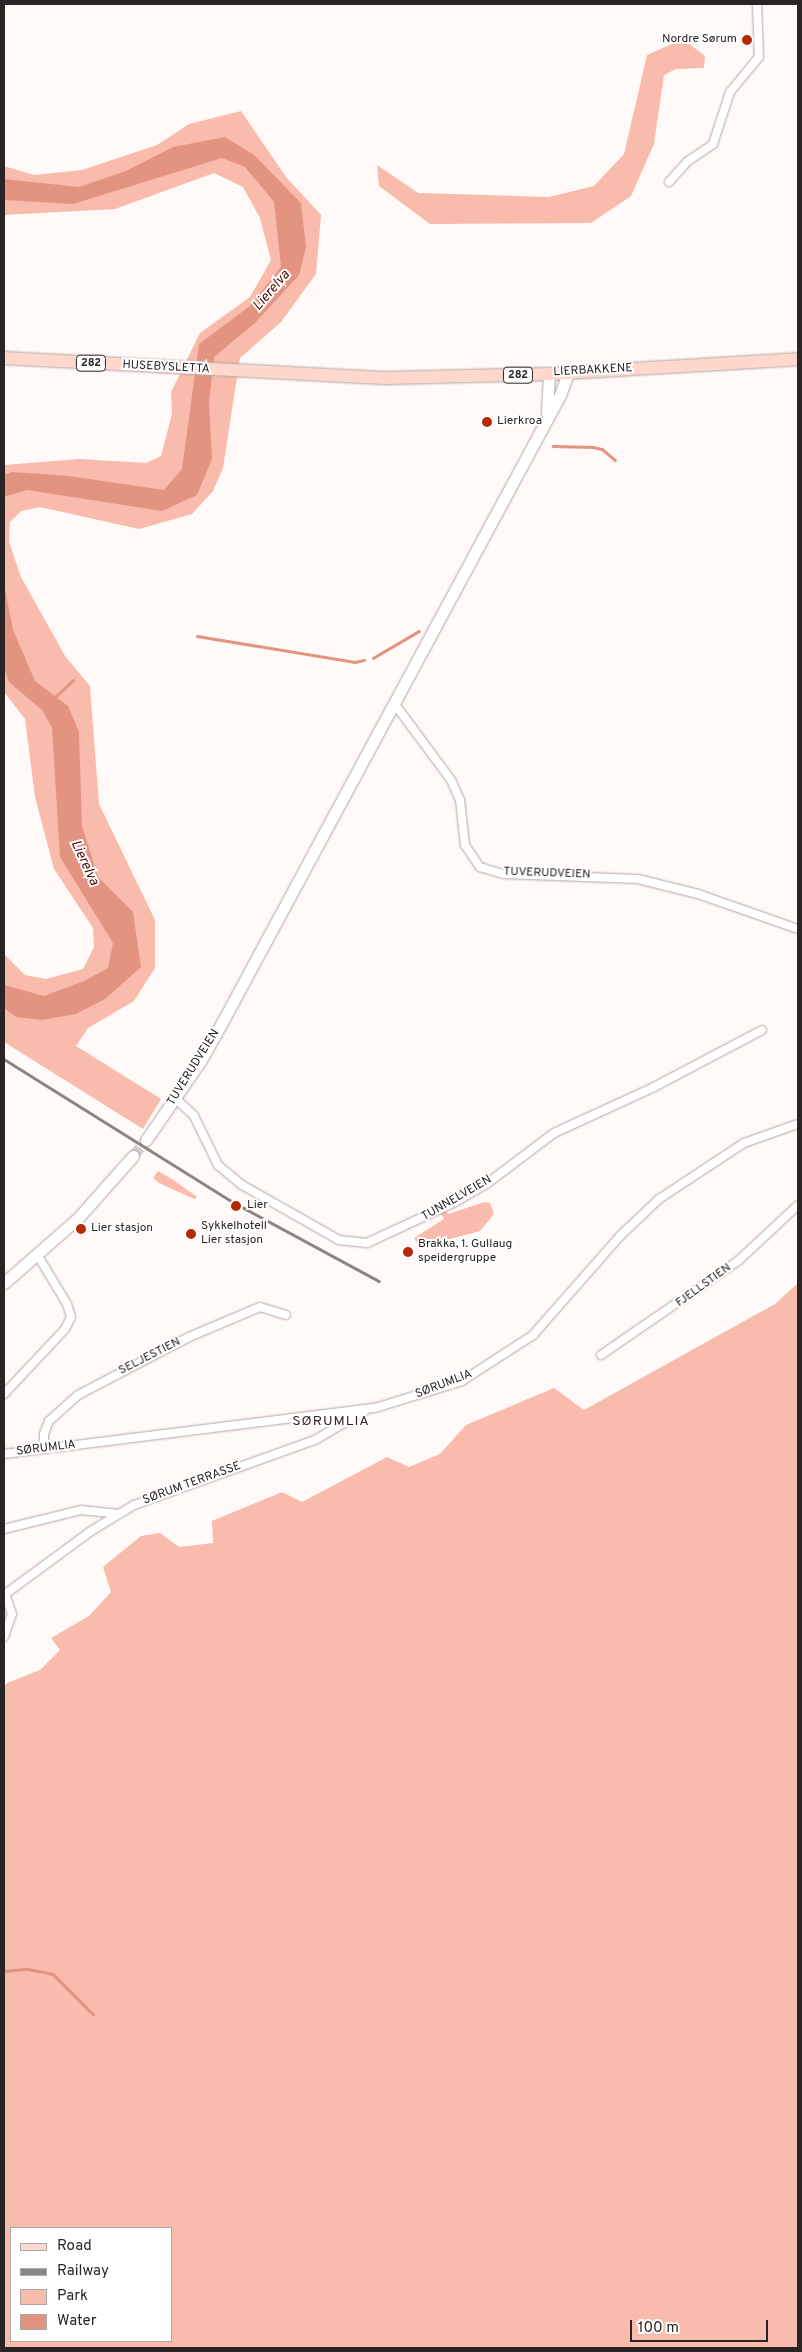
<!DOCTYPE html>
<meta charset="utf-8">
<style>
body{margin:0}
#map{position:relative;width:802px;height:2352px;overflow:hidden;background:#fff9f8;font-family:Overpass,sans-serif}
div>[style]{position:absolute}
.green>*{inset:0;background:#f9bbac}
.water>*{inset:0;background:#e39481}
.stream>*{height:2.5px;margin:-1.25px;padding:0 1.25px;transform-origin:1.25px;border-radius:1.25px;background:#e39481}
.secondary-tunnel>*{height:11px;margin-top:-5.5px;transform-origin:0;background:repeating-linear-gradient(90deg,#d4cfce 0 11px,transparent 0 16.5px)}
.roads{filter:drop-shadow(0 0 1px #b3a6a3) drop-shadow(0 0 1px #b3a6a3)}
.street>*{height:8px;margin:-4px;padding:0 4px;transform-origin:4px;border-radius:4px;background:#fff}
.secondary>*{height:11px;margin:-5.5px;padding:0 5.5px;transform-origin:5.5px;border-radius:5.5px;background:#fff}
.primary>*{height:12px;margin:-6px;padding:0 6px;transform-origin:6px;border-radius:6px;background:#fed7cd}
.rail>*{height:2.5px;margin:-1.25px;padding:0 1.25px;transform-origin:1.25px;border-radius:1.25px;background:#8b8584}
.dots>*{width:14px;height:14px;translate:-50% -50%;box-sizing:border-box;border:2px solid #fff;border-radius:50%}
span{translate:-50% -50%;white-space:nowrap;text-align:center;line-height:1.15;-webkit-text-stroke:4px #fff;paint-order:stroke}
.shield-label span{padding:1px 4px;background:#fff;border:1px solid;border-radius:4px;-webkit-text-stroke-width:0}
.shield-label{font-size:11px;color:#2a2524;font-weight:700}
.poi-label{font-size:12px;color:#2a2524}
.right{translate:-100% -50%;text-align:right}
.left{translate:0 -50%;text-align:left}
.street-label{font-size:12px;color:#2a2524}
.water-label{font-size:14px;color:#520c00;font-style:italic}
.neighbourhood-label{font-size:14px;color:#322825;letter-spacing:1px}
.frame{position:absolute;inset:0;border:5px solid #2a2524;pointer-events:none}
.legend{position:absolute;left:10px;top:2227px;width:162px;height:115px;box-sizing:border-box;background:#fff;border:1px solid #aaa8a7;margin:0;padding:6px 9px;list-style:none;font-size:15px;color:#2a2524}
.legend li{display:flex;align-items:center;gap:10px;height:25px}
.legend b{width:25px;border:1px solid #aaa8a7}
.scale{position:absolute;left:630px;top:2320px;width:138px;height:22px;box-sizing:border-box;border:2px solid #2a2524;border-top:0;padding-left:6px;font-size:15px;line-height:18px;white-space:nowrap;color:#2a2524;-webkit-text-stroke:4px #fff;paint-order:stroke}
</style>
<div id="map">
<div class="green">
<div style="clip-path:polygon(683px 39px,705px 56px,704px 68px,676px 69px,664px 75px,654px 144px,631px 196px,591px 223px,430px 224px,379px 186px,377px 165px,418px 193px,549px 197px,594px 186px,624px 154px,647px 55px)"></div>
<div style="clip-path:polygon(241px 111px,286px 177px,321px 215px,316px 274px,281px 322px,240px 358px,223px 468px,213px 491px,192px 514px,139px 529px,40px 507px,21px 511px,10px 522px,9px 542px,21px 577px,65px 656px,90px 686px,99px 804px,155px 920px,155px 968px,134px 1001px,88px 1028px,76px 1046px,161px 1099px,143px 1129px,4px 1042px,4px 954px,25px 975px,46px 979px,83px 969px,94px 947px,93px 928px,54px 869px,35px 797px,25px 719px,4px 692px,4px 465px,79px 459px,146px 463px,161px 456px,172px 414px,171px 392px,200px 333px,250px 297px,271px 260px,260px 218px,243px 187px,214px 173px,115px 209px,4px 215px,4px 166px,34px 175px,82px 170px,157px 145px,189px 124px)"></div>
<div style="clip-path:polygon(158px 1171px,175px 1181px,197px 1197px,194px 1199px,159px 1183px,153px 1178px)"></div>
<div style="clip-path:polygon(485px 1202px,490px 1203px,494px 1214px,480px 1231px,420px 1247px,414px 1238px,444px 1219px,441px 1213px,446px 1210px,448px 1214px)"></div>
<div style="clip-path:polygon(evenodd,798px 1283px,798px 2348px,4px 2348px,4px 1687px,7px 1683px,40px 1670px,60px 1650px,51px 1638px,89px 1616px,111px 1592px,103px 1567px,141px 1536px,160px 1533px,179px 1547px,213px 1543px,212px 1521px,282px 1492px,302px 1502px,387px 1457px,409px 1467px,440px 1454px,466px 1425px,554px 1388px,584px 1410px,775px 1304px,798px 1283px,11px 2228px,171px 2228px,171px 2341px,11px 2341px,11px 2228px)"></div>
</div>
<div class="water">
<div style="clip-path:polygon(225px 137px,254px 155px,301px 203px,306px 247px,299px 275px,255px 323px,214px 357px,209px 402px,212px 459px,197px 495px,162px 511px,27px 490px,4px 497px,4px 475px,12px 472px,69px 476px,164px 490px,182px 469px,199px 344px,250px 306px,281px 267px,274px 202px,245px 167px,222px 158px,73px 204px,4px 200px,4px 179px,79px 187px,126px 171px,173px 147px)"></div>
<div style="clip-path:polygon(4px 584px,13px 630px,35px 681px,68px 706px,79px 732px,82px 826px,98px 877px,133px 912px,141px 967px,105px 999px,76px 1014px,42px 1020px,16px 1017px,4px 1008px,4px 985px,44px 996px,84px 981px,108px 968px,113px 943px,60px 857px,52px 728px,42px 710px,9px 682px,4px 668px)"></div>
</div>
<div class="stream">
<div style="left:553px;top:446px;width:40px;rotate:1.4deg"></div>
<div style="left:593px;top:447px;width:9px;rotate:13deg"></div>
<div style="left:602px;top:449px;width:17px;rotate:40deg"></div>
<div style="left:197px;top:636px;width:160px;rotate:9.3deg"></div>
<div style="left:355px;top:662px;width:9px;rotate:-13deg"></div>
<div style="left:373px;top:658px;width:53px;rotate:-30.4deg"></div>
<div style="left:54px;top:698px;width:26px;rotate:-43deg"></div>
<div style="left:4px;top:1971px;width:24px;rotate:-5deg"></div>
<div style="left:28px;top:1969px;width:25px;rotate:11deg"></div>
<div style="left:53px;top:1974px;width:57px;rotate:45deg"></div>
</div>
<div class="secondary-tunnel">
<div style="left:133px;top:1156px;width:21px;rotate:-51deg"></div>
</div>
<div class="roads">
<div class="street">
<div style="left:669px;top:182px;width:28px;rotate:-48deg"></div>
<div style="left:688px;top:161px;width:30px;rotate:-34deg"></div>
<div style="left:713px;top:144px;width:55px;rotate:-71.9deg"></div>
<div style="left:730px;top:92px;width:45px;rotate:-50.4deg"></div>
<div style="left:759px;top:57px;width:53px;rotate:-92.2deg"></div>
<div style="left:394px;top:703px;width:96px;rotate:53.5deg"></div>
<div style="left:451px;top:780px;width:22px;rotate:66deg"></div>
<div style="left:460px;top:800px;width:45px;rotate:83.7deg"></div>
<div style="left:465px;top:845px;width:27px;rotate:56deg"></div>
<div style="left:480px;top:867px;width:24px;rotate:17deg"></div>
<div style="left:503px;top:874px;width:135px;rotate:2.1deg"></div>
<div style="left:638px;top:879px;width:62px;rotate:14deg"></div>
<div style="left:698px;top:894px;width:106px;rotate:19.3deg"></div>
<div style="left:176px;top:1099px;width:25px;rotate:43deg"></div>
<div style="left:194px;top:1116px;width:55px;rotate:63.9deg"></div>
<div style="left:218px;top:1165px;width:31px;rotate:40deg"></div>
<div style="left:242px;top:1185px;width:112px;rotate:29.6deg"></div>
<div style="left:339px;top:1240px;width:28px;rotate:6deg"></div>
<div style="left:367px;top:1243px;width:97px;rotate:-25deg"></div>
<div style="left:455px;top:1202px;width:39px;rotate:-30deg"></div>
<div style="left:489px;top:1182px;width:81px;rotate:-37deg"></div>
<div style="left:554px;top:1133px;width:110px;rotate:-24.7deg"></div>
<div style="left:654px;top:1087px;width:122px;rotate:-27.8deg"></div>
<div style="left:601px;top:1355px;width:166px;rotate:-34.5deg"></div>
<div style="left:738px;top:1261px;width:82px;rotate:-43deg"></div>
<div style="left:4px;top:1394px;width:89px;rotate:-46.8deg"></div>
<div style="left:65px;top:1329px;width:13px;rotate:-63deg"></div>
<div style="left:71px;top:1317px;width:14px;rotate:-107deg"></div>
<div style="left:67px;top:1304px;width:56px;rotate:-121.1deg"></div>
<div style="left:44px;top:1449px;width:15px;rotate:-90deg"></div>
<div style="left:44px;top:1434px;width:14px;rotate:-69deg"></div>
<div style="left:49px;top:1421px;width:39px;rotate:-42deg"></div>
<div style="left:78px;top:1395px;width:125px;rotate:-27.6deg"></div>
<div style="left:189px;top:1337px;width:77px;rotate:-22.9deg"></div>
<div style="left:260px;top:1307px;width:27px;rotate:17deg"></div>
<div style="left:4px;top:1454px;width:374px;rotate:-7.1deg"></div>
<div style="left:375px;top:1408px;width:91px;rotate:-17.2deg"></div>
<div style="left:462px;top:1381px;width:85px;rotate:-32.9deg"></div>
<div style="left:533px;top:1335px;width:132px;rotate:-48.7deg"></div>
<div style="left:620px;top:1236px;width:54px;rotate:-43.5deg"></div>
<div style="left:659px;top:1199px;width:102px;rotate:-33.4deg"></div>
<div style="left:744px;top:1143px;width:57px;rotate:-19.4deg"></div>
<div style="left:4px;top:1529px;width:79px;rotate:-13.9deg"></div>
<div style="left:81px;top:1510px;width:36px;rotate:6deg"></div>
<div style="left:4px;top:1595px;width:108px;rotate:-36.3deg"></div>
<div style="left:91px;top:1531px;width:50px;rotate:-31.2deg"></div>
<div style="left:134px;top:1505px;width:192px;rotate:-19.8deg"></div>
<div style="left:315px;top:1440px;width:59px;rotate:-30.5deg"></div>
<div style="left:4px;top:1637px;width:24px;rotate:-71deg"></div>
<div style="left:12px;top:1614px;width:21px;rotate:-109deg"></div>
</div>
<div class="secondary">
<div style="left:547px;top:413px;width:39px;rotate:-87deg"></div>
<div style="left:146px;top:1140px;width:97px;rotate:-55.5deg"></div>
<div style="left:201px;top:1060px;width:49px;rotate:-60.8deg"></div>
<div style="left:225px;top:1017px;width:706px;rotate:-61.69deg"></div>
<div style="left:560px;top:395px;width:23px;rotate:-70deg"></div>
<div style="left:4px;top:1283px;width:98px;rotate:-41.3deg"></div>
<div style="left:78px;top:1218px;width:83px;rotate:-48.4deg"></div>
</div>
<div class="primary">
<div style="left:4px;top:358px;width:385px;rotate:3deg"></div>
<div style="left:388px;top:378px;width:161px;rotate:-1.4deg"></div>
<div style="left:549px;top:374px;width:249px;rotate:-3.4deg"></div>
</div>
</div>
<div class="rail">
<div style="left:4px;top:1059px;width:268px;rotate:32deg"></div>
<div style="left:231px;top:1201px;width:168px;rotate:28.4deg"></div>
</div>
<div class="dots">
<div style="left:747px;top:40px;background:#b52a05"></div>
<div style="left:487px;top:422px;background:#b52a05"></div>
<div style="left:236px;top:1206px;background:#b52a05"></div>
<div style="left:81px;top:1229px;background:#b52a05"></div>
<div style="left:191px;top:1234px;background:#b52a05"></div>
<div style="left:408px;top:1252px;background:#b52a05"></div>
</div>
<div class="shield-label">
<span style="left:91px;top:363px">282</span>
<span style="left:518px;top:375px">282</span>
</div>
<div class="poi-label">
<span class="right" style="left:737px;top:40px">Nordre Sørum</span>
<span class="left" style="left:497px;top:422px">Lierkroa</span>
<span class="left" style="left:247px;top:1206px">Lier</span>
<span class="left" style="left:201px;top:1234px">Sykkelhotell<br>Lier stasjon</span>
<span class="left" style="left:91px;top:1229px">Lier stasjon</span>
<span class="left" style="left:418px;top:1252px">Brakka, 1. Gullaug<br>speidergruppe</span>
</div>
<div class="street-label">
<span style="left:166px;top:368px;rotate:3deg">HUSEBYSLETTA</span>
<span style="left:593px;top:371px;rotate:-3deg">LIERBAKKENE</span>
<span style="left:547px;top:874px;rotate:2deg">TUVERUDVEIEN</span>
<span style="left:194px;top:1068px;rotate:-58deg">TUVERUDVEIEN</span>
<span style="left:457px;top:1199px;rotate:-30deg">TUNNELVEIEN</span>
<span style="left:704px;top:1286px;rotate:-36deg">FJELLSTIEN</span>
<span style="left:150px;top:1357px;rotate:-27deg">SELJESTIEN</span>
<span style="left:444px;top:1385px;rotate:-21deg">SØRUMLIA</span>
<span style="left:46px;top:1449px;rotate:-7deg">SØRUMLIA</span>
<span style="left:192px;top:1484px;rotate:-20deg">SØRUM TERRASSE</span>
</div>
<div class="water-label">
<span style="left:272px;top:291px;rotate:-49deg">Lierelva</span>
<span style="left:84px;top:863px;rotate:65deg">Lierelva</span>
</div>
<div class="neighbourhood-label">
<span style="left:331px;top:1422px">SØRUMLIA</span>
</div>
<div class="frame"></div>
<ul class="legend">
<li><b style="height:6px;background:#fed7cd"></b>Road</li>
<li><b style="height:6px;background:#8b8584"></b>Railway</li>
<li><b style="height:14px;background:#f9bbac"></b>Park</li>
<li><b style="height:14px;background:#e39481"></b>Water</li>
</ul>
<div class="scale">100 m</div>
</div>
